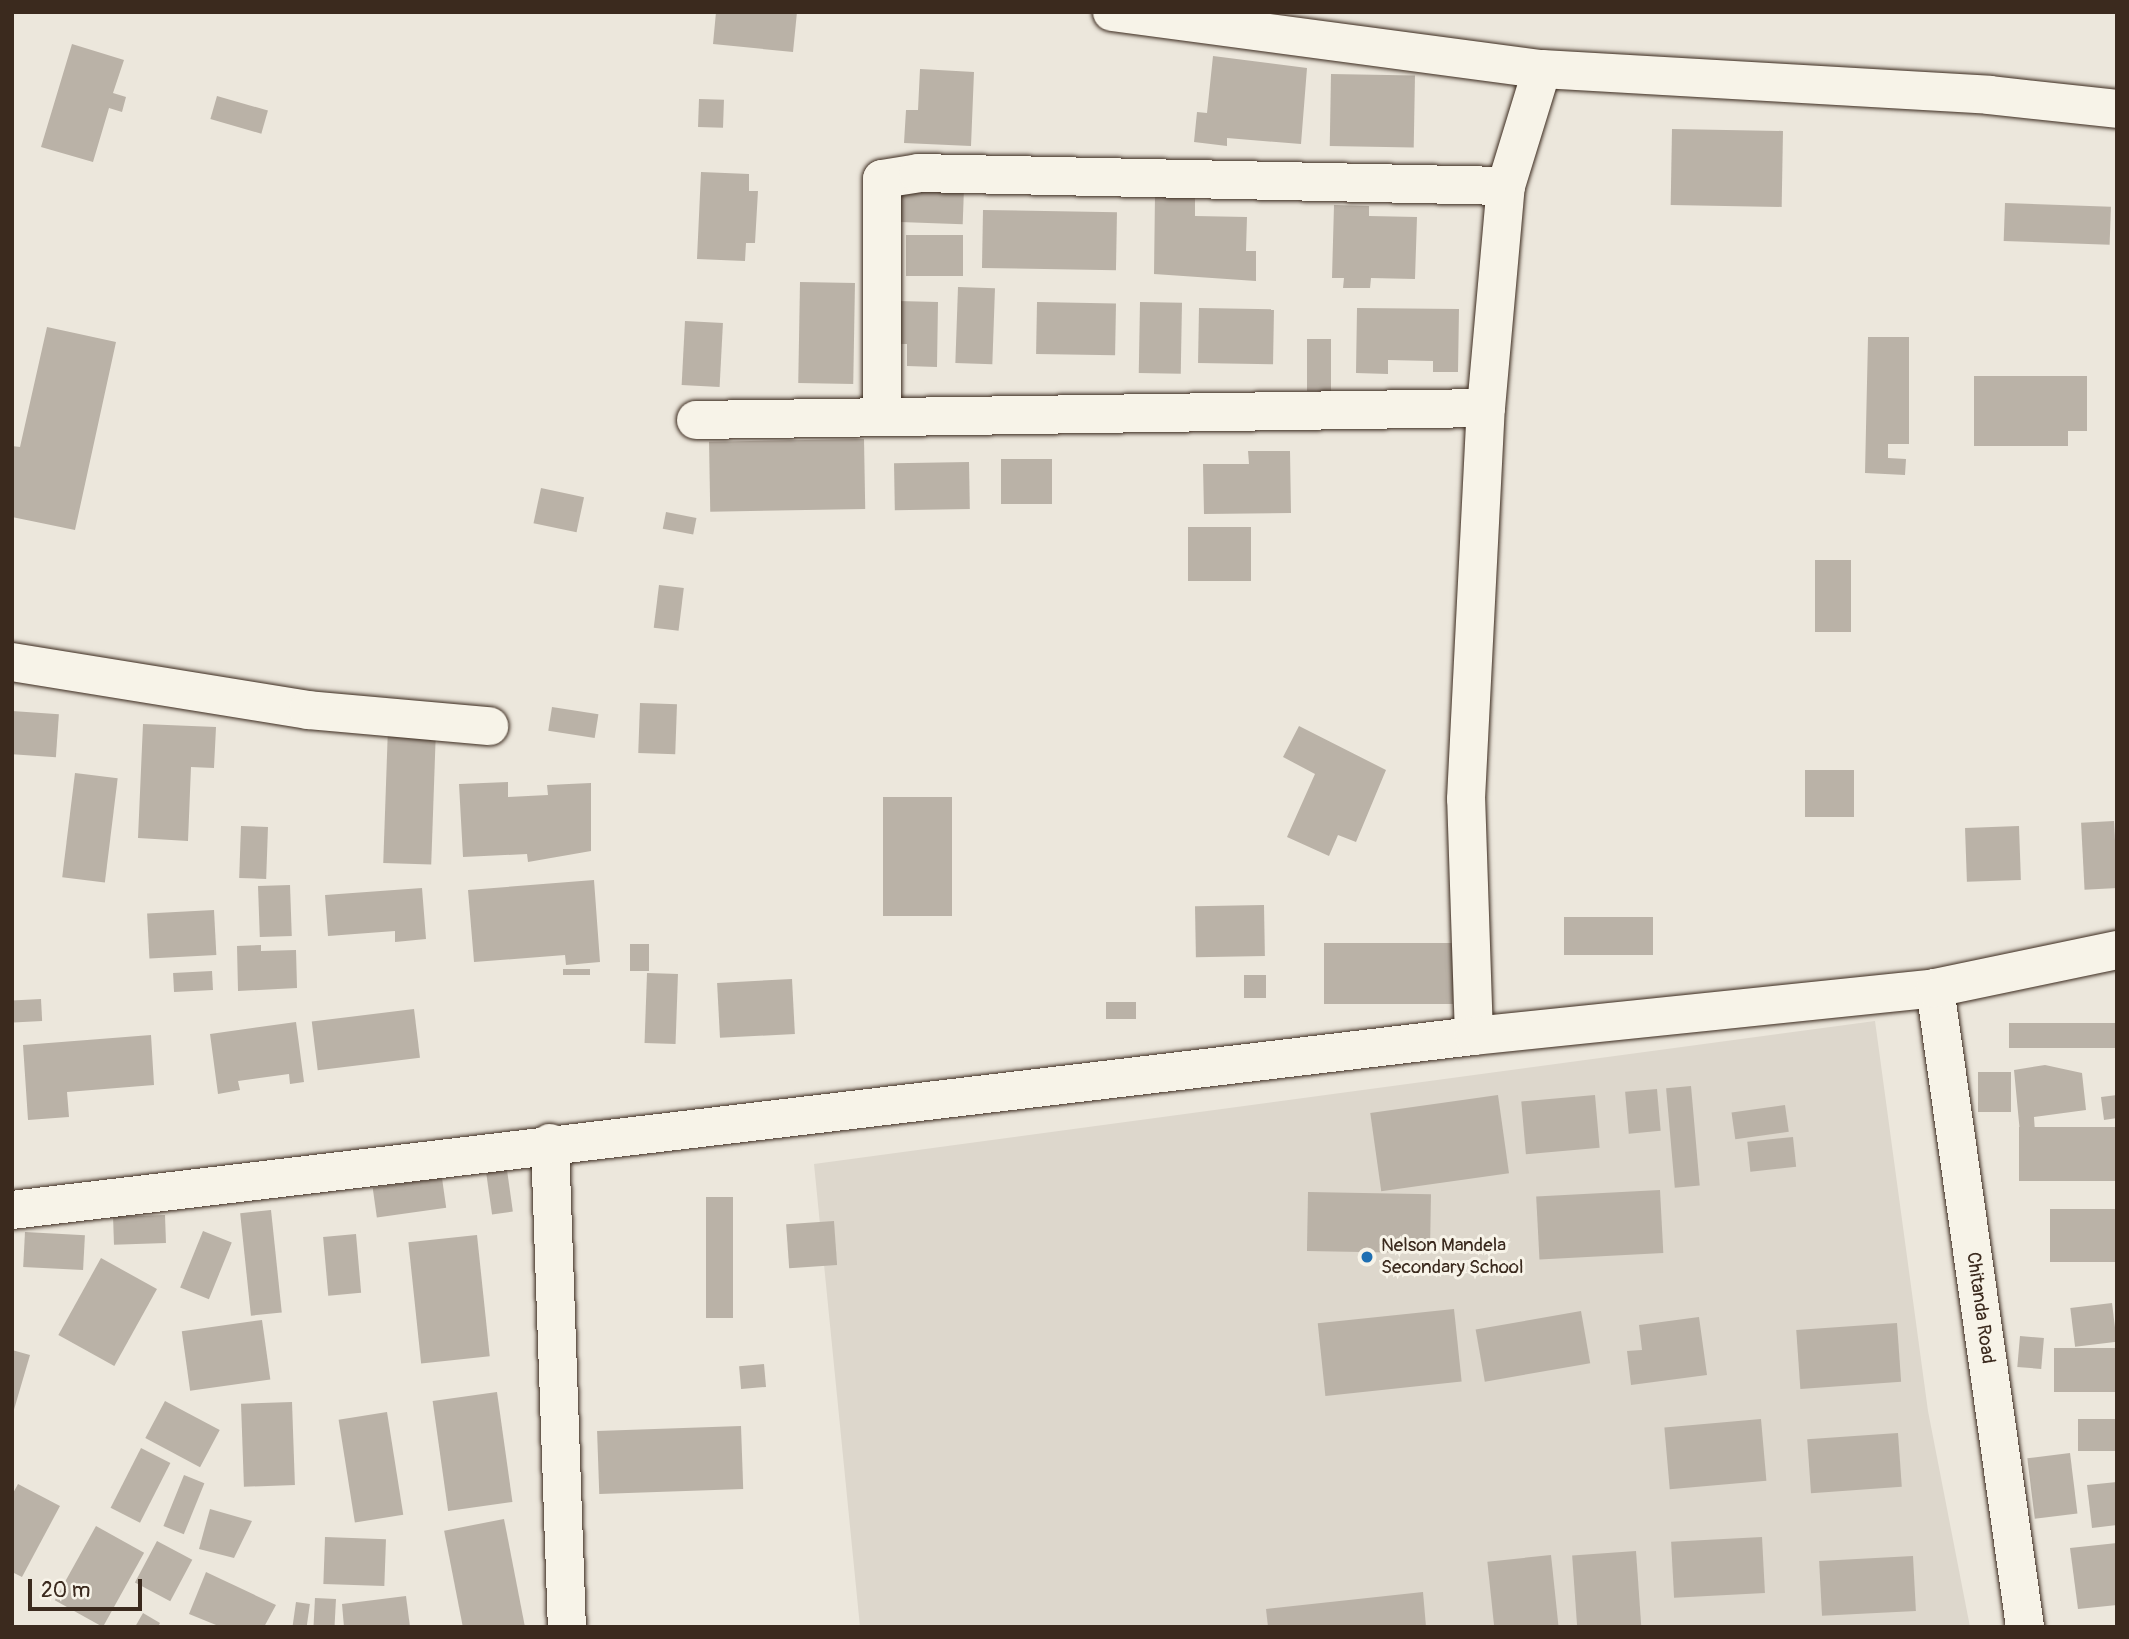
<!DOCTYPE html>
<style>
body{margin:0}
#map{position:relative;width:2129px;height:1639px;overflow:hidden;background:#ece7dc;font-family:Pangolin,sans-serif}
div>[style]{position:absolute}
.built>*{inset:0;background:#ddd7cc}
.building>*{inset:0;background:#bab2a7;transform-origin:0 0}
.roads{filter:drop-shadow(0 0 2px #3b2a1e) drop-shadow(0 0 2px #3b2a1e)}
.minor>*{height:38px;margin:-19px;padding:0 19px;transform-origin:19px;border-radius:19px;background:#f7f3e8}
.dots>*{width:19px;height:19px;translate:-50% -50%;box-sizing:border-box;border:4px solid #f7f3e8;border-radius:50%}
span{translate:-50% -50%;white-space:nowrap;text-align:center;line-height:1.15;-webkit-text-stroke:6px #f7f3e8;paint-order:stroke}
.poi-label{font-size:19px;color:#3b2a1e}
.left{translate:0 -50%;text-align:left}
.street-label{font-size:19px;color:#3b2a1e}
.frame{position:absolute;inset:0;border:14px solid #3b2a1e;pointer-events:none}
.scale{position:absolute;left:28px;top:1579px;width:114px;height:32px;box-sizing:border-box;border:4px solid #3b2a1e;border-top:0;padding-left:9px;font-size:21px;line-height:24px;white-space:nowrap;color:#3b2a1e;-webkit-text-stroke:5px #f7f3e8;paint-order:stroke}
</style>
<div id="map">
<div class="built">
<div style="clip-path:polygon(1875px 1021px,1928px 1411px,1970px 1627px,860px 1627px,814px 1164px)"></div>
</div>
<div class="building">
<div style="clip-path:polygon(716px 12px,797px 12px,793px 52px,713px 44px)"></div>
<div style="clip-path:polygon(72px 44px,124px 60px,113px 93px,126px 97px,122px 112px,109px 108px,93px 162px,41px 147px)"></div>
<div style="clip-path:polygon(1213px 56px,1307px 68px,1301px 144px,1227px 138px,1227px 146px,1194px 142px,1197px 112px,1207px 113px)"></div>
<div style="clip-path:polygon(920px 69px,974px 72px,971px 146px,904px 143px,906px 110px,918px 110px)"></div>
<div style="left:1331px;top:74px;width:84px;height:72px;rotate:1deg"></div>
<div style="left:217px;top:96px;width:53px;height:24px;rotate:16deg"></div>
<div style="left:699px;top:99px;width:25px;height:28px;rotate:2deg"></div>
<div style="left:1672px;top:129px;width:111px;height:76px;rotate:1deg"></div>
<div style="clip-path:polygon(701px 172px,749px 174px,749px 191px,758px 191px,755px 243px,746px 243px,745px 261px,697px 259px)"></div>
<div style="left:901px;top:186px;width:63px;height:36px;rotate:2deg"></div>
<div style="clip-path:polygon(1155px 194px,1195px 195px,1195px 216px,1247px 217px,1246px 251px,1256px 251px,1256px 281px,1154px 274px)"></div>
<div style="left:2005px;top:203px;width:106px;height:38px;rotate:2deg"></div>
<div style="clip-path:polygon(1334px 205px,1369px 206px,1369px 216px,1417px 217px,1415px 279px,1371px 278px,1370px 288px,1343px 288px,1344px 278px,1332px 278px)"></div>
<div style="left:983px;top:210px;width:134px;height:58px;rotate:1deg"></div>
<div style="left:906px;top:235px;width:57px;height:41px"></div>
<div style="left:800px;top:282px;width:55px;height:101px;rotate:1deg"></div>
<div style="left:958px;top:287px;width:37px;height:76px;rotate:2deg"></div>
<div style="clip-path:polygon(898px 301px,938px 302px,937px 367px,907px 366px,907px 344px,897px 344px)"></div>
<div style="left:1037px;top:302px;width:79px;height:52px;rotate:1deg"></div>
<div style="left:1140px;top:302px;width:42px;height:71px;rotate:1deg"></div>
<div style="left:1199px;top:308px;width:75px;height:55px;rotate:1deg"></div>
<div style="clip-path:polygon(1357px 308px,1459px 309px,1458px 372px,1433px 372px,1433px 361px,1388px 360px,1388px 374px,1356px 373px)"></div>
<div style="left:685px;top:321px;width:38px;height:64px;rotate:3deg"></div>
<div style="clip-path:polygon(47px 327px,116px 342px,75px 530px,12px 517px,12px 446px,20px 447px)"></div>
<div style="clip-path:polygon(1868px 337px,1909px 337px,1909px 444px,1888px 444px,1888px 458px,1906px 459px,1905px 475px,1865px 473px)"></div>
<div style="left:1307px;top:339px;width:24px;height:52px"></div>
<div style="clip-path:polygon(1974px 376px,2087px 376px,2087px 431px,2068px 431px,2068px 446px,1974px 446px)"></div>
<div style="left:864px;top:439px;width:70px;height:155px;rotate:89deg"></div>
<div style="clip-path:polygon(1248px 451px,1290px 451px,1291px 513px,1204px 514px,1203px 464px,1249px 464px)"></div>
<div style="left:1001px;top:459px;width:51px;height:45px"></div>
<div style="left:969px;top:462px;width:47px;height:75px;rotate:89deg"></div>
<div style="left:541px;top:488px;width:44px;height:36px;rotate:12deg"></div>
<div style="left:666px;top:512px;width:31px;height:17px;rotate:11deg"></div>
<div style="left:1188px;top:527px;width:63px;height:54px"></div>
<div style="left:1815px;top:560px;width:36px;height:72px"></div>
<div style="left:659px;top:585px;width:25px;height:43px;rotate:7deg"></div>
<div style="left:640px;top:703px;width:37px;height:50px;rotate:2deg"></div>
<div style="left:552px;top:707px;width:47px;height:24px;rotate:9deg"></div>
<div style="left:12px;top:711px;width:47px;height:43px;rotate:4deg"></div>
<div style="clip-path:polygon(143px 724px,216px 727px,214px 768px,191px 767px,188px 841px,138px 838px)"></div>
<div style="clip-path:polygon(1299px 726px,1386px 770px,1356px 842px,1338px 835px,1329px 856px,1287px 837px,1315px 774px,1283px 757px)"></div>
<div style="left:388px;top:727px;width:48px;height:136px;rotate:2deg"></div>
<div style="left:1805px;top:770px;width:49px;height:47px"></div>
<div style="left:75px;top:773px;width:43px;height:105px;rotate:7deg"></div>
<div style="clip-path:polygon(508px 782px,508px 797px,548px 795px,547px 785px,591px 783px,591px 851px,528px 862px,527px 854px,463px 857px,459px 784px)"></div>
<div style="left:952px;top:797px;width:119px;height:69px;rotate:90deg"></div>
<div style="left:2114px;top:821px;width:67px;height:33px;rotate:87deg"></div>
<div style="left:241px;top:826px;width:27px;height:52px;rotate:2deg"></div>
<div style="left:2019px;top:826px;width:54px;height:54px;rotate:88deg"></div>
<div style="clip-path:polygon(594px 880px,600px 962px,566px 965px,565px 955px,474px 962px,468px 890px)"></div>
<div style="left:290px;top:885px;width:51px;height:32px;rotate:88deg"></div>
<div style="clip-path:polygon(422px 888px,426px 939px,395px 942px,395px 931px,328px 936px,325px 895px)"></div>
<div style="left:1264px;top:905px;width:51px;height:69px;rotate:89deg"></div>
<div style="left:214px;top:910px;width:45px;height:67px;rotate:87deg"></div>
<div style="left:1564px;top:917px;width:89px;height:38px"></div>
<div style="left:1324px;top:943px;width:129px;height:61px"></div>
<div style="left:630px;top:944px;width:19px;height:27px"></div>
<div style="clip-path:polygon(261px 945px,261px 951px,296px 950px,297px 988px,238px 991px,237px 946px)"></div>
<div style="left:590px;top:969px;width:6px;height:27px;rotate:90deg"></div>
<div style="left:212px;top:971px;width:19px;height:39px;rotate:87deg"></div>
<div style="left:647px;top:973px;width:31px;height:70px;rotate:2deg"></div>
<div style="left:1244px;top:975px;width:22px;height:23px"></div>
<div style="left:792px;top:979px;width:55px;height:75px;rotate:87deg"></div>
<div style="left:41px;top:999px;width:22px;height:29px;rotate:87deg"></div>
<div style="left:1106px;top:1002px;width:30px;height:17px"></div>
<div style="left:414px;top:1009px;width:49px;height:103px;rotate:83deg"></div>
<div style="clip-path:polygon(296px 1022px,304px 1082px,290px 1084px,289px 1074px,238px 1081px,240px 1090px,218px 1094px,210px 1034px)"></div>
<div style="left:2117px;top:1023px;width:25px;height:108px;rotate:90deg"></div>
<div style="clip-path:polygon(151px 1035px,154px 1085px,67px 1092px,69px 1117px,28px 1120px,23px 1045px)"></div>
<div style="clip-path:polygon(2045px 1065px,2082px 1073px,2086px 1110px,2034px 1117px,2035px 1132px,2020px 1133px,2014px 1070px)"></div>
<div style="left:1978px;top:1072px;width:33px;height:40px"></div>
<div style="left:1691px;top:1086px;width:100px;height:25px;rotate:85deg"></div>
<div style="left:1657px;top:1089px;width:42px;height:32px;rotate:85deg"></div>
<div style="left:1498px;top:1095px;width:79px;height:129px;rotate:82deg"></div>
<div style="left:1595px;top:1095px;width:53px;height:74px;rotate:85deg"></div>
<div style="clip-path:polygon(2117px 1095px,2117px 1118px,2104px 1120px,2101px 1097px)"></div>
<div style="left:1785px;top:1105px;width:27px;height:54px;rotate:82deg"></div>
<div style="left:2117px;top:1127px;width:54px;height:98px;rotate:90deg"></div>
<div style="left:1793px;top:1137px;width:30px;height:46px;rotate:84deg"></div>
<div style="left:507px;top:1170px;width:42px;height:21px;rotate:82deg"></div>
<div style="left:442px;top:1178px;width:30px;height:70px;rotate:82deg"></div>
<div style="left:1660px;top:1190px;width:63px;height:124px;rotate:87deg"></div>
<div style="left:1308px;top:1192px;width:123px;height:59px;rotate:1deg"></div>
<div style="left:706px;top:1197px;width:27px;height:121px"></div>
<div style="left:2117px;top:1209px;width:53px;height:67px;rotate:90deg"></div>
<div style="left:271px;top:1210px;width:103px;height:31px;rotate:84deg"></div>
<div style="left:165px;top:1215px;width:28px;height:52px;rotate:88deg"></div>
<div style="left:834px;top:1221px;width:44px;height:48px;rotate:86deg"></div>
<div style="left:203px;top:1231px;width:31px;height:61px;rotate:22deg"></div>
<div style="left:25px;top:1232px;width:60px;height:35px;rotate:3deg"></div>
<div style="left:356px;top:1234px;width:59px;height:33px;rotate:85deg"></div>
<div style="left:477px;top:1235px;width:122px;height:69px;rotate:84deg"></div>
<div style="left:101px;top:1258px;width:64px;height:88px;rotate:29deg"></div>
<div style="left:2112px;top:1303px;width:39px;height:42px;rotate:83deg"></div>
<div style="left:1454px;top:1309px;width:73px;height:137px;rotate:84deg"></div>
<div style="left:1581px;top:1311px;width:53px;height:107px;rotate:80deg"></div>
<div style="clip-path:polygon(1699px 1317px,1707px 1375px,1631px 1385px,1627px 1351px,1642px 1350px,1639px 1325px)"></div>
<div style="left:262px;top:1320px;width:60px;height:81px;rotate:82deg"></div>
<div style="left:1897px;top:1323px;width:59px;height:101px;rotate:86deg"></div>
<div style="left:2020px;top:1336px;width:24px;height:31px;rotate:5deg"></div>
<div style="left:2117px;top:1348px;width:44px;height:63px;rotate:90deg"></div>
<div style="clip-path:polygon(12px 1350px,30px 1355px,13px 1413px,12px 1412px)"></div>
<div style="left:764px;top:1364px;width:23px;height:25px;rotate:85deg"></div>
<div style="left:497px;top:1392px;width:111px;height:65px;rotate:82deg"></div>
<div style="left:165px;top:1401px;width:62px;height:42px;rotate:28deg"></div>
<div style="left:292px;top:1402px;width:83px;height:51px;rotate:88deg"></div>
<div style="left:387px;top:1412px;width:104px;height:49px;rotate:81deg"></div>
<div style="left:1761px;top:1419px;width:62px;height:97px;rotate:85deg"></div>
<div style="left:2117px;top:1419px;width:32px;height:39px;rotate:90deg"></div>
<div style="left:741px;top:1426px;width:63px;height:144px;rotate:88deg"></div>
<div style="left:1898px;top:1433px;width:54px;height:91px;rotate:86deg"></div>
<div style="left:141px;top:1448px;width:33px;height:67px;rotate:27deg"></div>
<div style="left:2070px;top:1453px;width:61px;height:43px;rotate:83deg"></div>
<div style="left:184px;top:1475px;width:22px;height:55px;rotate:22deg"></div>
<div style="clip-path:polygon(2117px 1482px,2117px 1525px,2092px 1528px,2087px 1485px)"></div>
<div style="clip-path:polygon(18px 1484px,60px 1506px,22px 1577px,12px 1572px,12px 1495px)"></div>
<div style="clip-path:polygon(210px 1509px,252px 1521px,234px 1558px,199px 1549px)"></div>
<div style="left:504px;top:1519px;width:110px;height:61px;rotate:79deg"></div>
<div style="left:96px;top:1526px;width:55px;height:85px;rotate:29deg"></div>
<div style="left:325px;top:1537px;width:61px;height:47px;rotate:2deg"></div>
<div style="left:1762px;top:1537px;width:56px;height:91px;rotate:87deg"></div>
<div style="left:157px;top:1541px;width:40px;height:47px;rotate:28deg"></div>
<div style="clip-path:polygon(2117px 1543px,2117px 1605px,2078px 1609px,2070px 1548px)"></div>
<div style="left:1636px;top:1551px;width:75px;height:64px;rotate:86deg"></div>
<div style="left:1551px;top:1555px;width:72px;height:64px;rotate:84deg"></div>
<div style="left:1913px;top:1556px;width:55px;height:94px;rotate:87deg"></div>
<div style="clip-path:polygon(206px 1572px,276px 1605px,264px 1627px,221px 1627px,189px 1614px)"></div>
<div style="clip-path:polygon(1423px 1592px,1426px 1627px,1268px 1627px,1266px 1609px)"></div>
<div style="clip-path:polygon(406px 1596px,410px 1627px,344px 1627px,342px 1604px)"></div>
<div style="left:315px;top:1598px;width:21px;height:29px;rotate:3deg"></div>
<div style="left:296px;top:1602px;width:14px;height:25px;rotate:8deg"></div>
<div style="clip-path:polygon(143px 1613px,160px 1623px,158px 1627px,135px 1627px)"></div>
</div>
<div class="roads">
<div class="minor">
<div style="left:1112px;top:12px;width:434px;rotate:7.6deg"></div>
<div style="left:1542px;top:69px;width:448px;rotate:3.3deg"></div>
<div style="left:1989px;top:95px;width:129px;rotate:6.2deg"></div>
<div style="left:882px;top:417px;width:238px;rotate:-90deg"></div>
<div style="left:882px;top:179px;width:36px;rotate:-9deg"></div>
<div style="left:918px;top:173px;width:588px;rotate:1.27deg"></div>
<div style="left:696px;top:420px;width:790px;rotate:-0.87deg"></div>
<div style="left:12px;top:662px;width:300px;rotate:9.2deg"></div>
<div style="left:308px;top:710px;width:182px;rotate:5.1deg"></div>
<div style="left:1935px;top:988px;width:645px;rotate:81.98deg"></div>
<div style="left:1474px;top:1036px;width:237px;rotate:-91.9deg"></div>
<div style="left:1466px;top:799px;width:392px;rotate:-87.1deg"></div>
<div style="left:1486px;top:408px;width:223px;rotate:-84.9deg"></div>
<div style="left:1506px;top:186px;width:122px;rotate:-72.9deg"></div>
<div style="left:550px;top:1143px;width:484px;rotate:88deg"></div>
<div style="left:12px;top:1210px;width:1472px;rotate:-6.79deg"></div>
<div style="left:1474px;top:1036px;width:463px;rotate:-5.9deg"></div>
<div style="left:1935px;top:988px;width:186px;rotate:-11.8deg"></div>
</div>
</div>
<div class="dots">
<div style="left:1367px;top:1257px;background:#1f6fb2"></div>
</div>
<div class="poi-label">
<span class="left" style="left:1381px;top:1257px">Nelson Mandela<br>Secondary School</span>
</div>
<div class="street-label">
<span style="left:1980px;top:1308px;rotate:82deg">Chitanda Road</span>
</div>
<div class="frame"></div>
<div class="scale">20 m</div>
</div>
